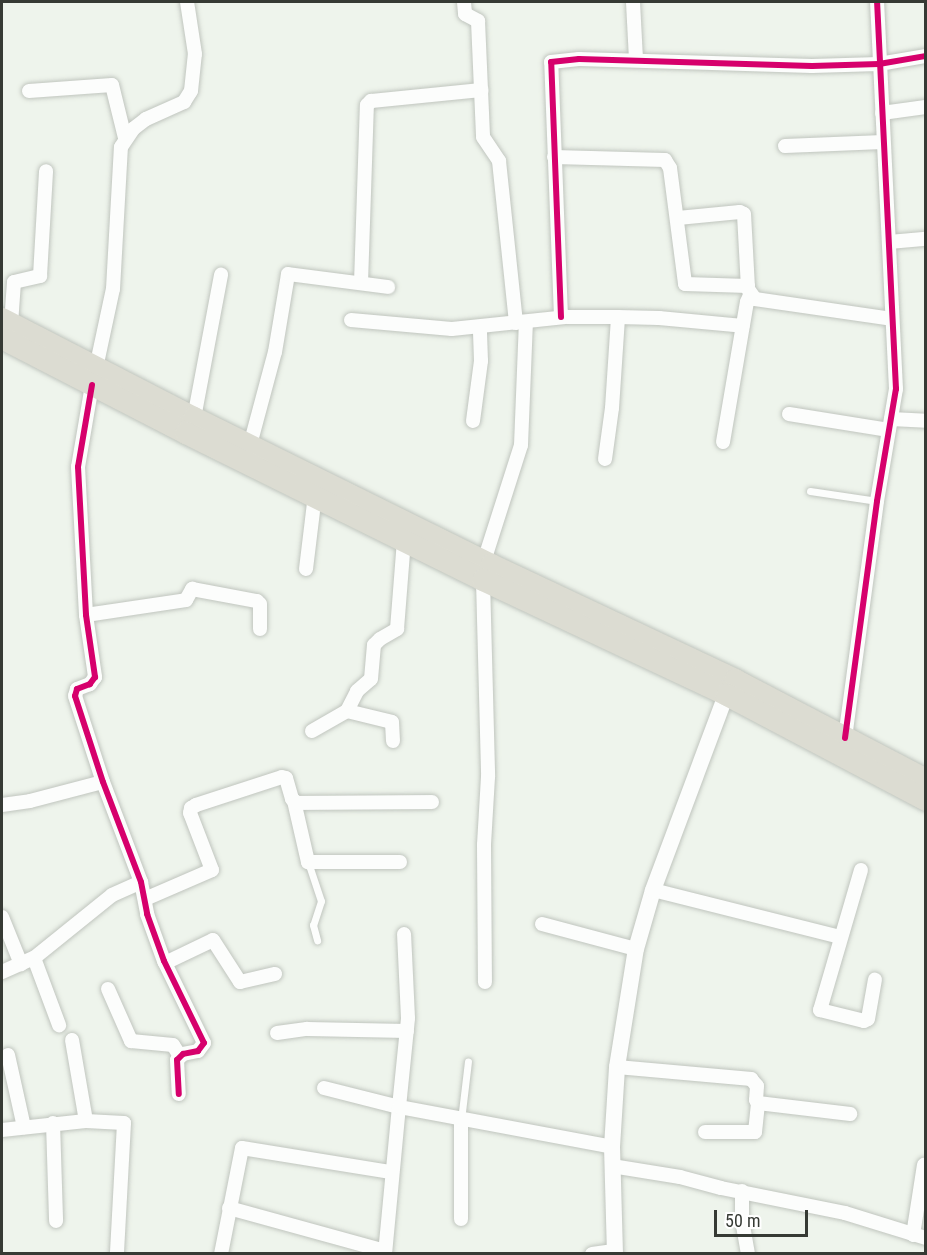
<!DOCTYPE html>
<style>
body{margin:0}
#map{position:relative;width:927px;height:1255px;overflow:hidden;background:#eef4ec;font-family:"Roboto Condensed",sans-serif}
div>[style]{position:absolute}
.roads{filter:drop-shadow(0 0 2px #c0c5be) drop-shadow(0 0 2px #c0c5be)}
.service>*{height:7px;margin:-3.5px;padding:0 3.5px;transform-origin:3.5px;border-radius:3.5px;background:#fcfdfc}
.minor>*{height:14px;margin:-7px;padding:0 7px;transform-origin:7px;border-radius:7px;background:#fcfdfc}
.tertiary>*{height:16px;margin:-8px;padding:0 8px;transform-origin:8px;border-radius:8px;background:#fcfdfc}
.trunk>*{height:22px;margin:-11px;padding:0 11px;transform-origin:11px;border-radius:11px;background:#dcdcd2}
.cycleway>*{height:6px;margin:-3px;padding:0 3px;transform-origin:3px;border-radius:3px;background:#d6006c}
span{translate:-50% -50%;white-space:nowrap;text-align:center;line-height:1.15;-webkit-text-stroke:4.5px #fff;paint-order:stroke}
.frame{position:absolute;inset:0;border:3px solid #363a34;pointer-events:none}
.scale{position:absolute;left:714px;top:1210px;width:94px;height:27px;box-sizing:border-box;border:3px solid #363a34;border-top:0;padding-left:8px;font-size:18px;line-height:21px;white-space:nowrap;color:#363a34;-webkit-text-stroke:4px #fff;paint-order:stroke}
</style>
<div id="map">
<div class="roads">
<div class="service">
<div style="left:810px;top:491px;width:68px;rotate:8.5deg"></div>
<div style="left:308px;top:862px;width:41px;rotate:71.6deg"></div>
<div style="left:321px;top:901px;width:25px;rotate:108deg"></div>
<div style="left:313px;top:925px;width:16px;rotate:75deg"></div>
<div style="left:461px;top:1120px;width:59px;rotate:-83.2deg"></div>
</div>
<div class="minor">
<div style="left:464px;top:2px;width:12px;rotate:85deg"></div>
<div style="left:465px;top:14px;width:15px;rotate:28deg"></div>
<div style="left:478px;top:21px;width:116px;rotate:87.5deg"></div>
<div style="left:483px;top:137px;width:29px;rotate:56deg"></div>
<div style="left:499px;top:161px;width:163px;rotate:84deg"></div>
<div style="left:633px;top:2px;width:58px;rotate:87deg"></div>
<div style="left:29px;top:91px;width:83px;rotate:-4.1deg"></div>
<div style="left:112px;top:85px;width:55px;rotate:76.2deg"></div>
<div style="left:882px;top:113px;width:44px;rotate:-7.8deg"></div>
<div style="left:785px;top:146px;width:98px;rotate:-2.3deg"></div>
<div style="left:554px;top:157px;width:111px;rotate:1.5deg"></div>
<div style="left:665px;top:160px;width:9px;rotate:58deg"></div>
<div style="left:670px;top:168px;width:117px;rotate:82.6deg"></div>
<div style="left:685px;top:284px;width:63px;rotate:1.8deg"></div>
<div style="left:678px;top:218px;width:62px;rotate:-5.5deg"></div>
<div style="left:740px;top:212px;width:4px;rotate:27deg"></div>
<div style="left:744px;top:214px;width:75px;rotate:86.9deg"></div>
<div style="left:748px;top:289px;width:12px;rotate:55deg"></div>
<div style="left:755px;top:299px;width:138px;rotate:8.3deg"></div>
<div style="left:889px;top:242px;width:37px;rotate:-5deg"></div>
<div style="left:361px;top:283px;width:178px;rotate:-88.1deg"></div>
<div style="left:367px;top:105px;width:6px;rotate:-45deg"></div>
<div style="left:371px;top:101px;width:111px;rotate:-5.7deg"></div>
<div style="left:561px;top:317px;width:255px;rotate:-92.2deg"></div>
<div style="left:551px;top:62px;width:28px;rotate:-6deg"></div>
<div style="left:579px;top:59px;width:233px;rotate:1.7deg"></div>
<div style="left:812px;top:66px;width:67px;rotate:-1.7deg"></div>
<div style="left:879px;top:64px;width:48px;rotate:-9.7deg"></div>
<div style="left:351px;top:320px;width:101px;rotate:5.1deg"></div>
<div style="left:452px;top:329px;width:116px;rotate:-6deg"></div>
<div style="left:567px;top:317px;width:51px"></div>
<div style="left:618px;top:317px;width:41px;rotate:1.4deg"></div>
<div style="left:659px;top:318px;width:84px;rotate:5.4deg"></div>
<div style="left:11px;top:324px;width:42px;rotate:-85.9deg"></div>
<div style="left:14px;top:282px;width:27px;rotate:-13deg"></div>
<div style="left:40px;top:276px;width:105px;rotate:-86.7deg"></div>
<div style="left:96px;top:368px;width:81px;rotate:-77.9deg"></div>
<div style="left:113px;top:289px;width:142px;rotate:-86.8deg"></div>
<div style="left:121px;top:147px;width:22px;rotate:-56deg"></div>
<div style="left:133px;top:129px;width:16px;rotate:-38deg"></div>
<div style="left:146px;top:119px;width:42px;rotate:-24.1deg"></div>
<div style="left:184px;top:102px;width:13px;rotate:-58deg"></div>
<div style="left:191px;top:91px;width:37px;rotate:-84deg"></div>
<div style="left:195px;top:54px;width:53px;rotate:-98.7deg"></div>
<div style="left:92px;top:385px;width:83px;rotate:99.7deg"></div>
<div style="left:78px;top:467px;width:148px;rotate:86.9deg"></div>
<div style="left:86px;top:615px;width:63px;rotate:81.7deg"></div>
<div style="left:95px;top:677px;width:9px;rotate:126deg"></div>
<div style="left:90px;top:684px;width:14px;rotate:159deg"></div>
<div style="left:77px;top:689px;width:7px;rotate:106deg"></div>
<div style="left:75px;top:696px;width:90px;rotate:72deg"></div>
<div style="left:103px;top:782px;width:107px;rotate:69.2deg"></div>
<div style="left:141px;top:882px;width:33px;rotate:79deg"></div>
<div style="left:147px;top:914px;width:50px;rotate:70.1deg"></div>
<div style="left:164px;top:961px;width:91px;rotate:64deg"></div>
<div style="left:204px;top:1043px;width:10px;rotate:127deg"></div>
<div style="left:198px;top:1051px;width:15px;rotate:169deg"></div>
<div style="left:183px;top:1054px;width:8px;rotate:135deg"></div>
<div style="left:177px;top:1060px;width:34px;rotate:87deg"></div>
<div style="left:789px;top:414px;width:101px;rotate:9.1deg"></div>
<div style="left:194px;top:418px;width:146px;rotate:-79.3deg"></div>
<div style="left:891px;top:419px;width:35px;rotate:3deg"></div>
<div style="left:473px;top:421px;width:61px;rotate:-82.4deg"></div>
<div style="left:481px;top:361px;width:34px;rotate:-92deg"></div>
<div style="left:723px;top:442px;width:142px;rotate:-80.3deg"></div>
<div style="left:747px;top:302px;width:8px;rotate:-67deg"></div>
<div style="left:250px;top:445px;width:96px;rotate:-75deg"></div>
<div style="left:275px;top:352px;width:79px;rotate:-80.5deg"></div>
<div style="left:288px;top:274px;width:101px;rotate:7.4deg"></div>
<div style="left:605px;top:459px;width:51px;rotate:-82.2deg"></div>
<div style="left:612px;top:408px;width:91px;rotate:-86.2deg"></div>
<div style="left:484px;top:561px;width:122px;rotate:-72.3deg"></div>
<div style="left:521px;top:445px;width:123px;rotate:-87.7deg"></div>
<div style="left:306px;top:569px;width:75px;rotate:-83.1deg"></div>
<div style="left:483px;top:580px;width:197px;rotate:88.5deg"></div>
<div style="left:488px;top:777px;width:68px;rotate:93.4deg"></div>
<div style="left:484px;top:845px;width:137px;rotate:89.6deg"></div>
<div style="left:86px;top:615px;width:101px;rotate:-8.5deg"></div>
<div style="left:186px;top:600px;width:13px;rotate:-61deg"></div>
<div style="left:192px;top:589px;width:66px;rotate:10.5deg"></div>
<div style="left:257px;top:601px;width:4px;rotate:45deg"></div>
<div style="left:260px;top:604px;width:25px;rotate:90deg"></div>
<div style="left:347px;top:711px;width:46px;rotate:13.7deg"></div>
<div style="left:392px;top:722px;width:19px;rotate:87deg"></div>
<div style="left:312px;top:731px;width:40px;rotate:-29.7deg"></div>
<div style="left:347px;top:711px;width:22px;rotate:-63deg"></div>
<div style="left:357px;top:691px;width:18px;rotate:-41deg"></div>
<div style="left:371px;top:679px;width:34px;rotate:-85deg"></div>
<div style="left:374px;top:645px;width:8px;rotate:-45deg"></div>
<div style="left:380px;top:639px;width:20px;rotate:-30deg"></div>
<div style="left:397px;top:629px;width:89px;rotate:-85.5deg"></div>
<div style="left:845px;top:738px;width:239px;rotate:-82.3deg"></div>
<div style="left:877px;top:501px;width:114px;rotate:-80.4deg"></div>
<div style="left:896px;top:389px;width:387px;rotate:-92.8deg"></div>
<div style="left:294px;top:801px;width:63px;rotate:77.1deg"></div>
<div style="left:308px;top:862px;width:92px"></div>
<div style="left:2px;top:805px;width:28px;rotate:-8deg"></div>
<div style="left:30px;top:801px;width:75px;rotate:-14.6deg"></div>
<div style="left:861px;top:870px;width:146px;rotate:106.3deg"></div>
<div style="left:820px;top:1010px;width:45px;rotate:14deg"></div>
<div style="left:864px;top:1021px;width:4px;rotate:-27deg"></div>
<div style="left:868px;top:1019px;width:40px;rotate:-80deg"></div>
<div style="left:653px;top:890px;width:193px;rotate:14.1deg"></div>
<div style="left:145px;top:899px;width:73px;rotate:-23.4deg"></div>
<div style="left:212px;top:870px;width:61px;rotate:-111.1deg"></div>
<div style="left:190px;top:813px;width:5px;rotate:-79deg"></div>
<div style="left:191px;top:808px;width:6px;rotate:-31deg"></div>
<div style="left:196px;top:805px;width:90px;rotate:-18deg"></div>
<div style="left:282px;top:777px;width:4px;rotate:14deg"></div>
<div style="left:286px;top:778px;width:22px;rotate:74deg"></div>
<div style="left:292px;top:799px;width:6px;rotate:39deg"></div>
<div style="left:297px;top:803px;width:135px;rotate:-0.4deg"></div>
<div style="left:2px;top:917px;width:51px;rotate:68deg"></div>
<div style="left:542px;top:924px;width:97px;rotate:14.9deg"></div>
<div style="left:34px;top:958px;width:72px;rotate:69.5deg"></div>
<div style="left:165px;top:963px;width:53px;rotate:-25.6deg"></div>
<div style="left:213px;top:940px;width:50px;rotate:57.3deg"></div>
<div style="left:240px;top:982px;width:36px;rotate:-13deg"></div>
<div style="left:2px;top:972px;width:35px;rotate:-24deg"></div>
<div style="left:34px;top:958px;width:100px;rotate:-38.9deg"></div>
<div style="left:112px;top:895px;width:32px;rotate:-24deg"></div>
<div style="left:108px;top:989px;width:57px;rotate:66.1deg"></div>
<div style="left:131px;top:1041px;width:42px;rotate:5.4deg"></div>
<div style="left:173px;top:1045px;width:13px;rotate:58deg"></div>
<div style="left:277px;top:1033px;width:30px;rotate:-8deg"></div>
<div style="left:307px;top:1029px;width:100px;rotate:1.1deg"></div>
<div style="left:72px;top:1040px;width:82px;rotate:80.2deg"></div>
<div style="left:8px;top:1055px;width:74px;rotate:77.5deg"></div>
<div style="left:617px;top:1067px;width:135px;rotate:5.1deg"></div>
<div style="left:751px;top:1079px;width:9px;rotate:49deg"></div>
<div style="left:757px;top:1086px;width:14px;rotate:94deg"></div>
<div style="left:756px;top:1100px;width:4px;rotate:56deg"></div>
<div style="left:758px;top:1103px;width:93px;rotate:6.8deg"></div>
<div style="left:324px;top:1088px;width:77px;rotate:14.2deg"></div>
<div style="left:399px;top:1107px;width:89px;rotate:-84.2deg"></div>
<div style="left:408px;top:1018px;width:84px;rotate:-92.7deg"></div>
<div style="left:53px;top:1123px;width:98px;rotate:88.2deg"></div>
<div style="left:2px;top:1130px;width:84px;rotate:-6.1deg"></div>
<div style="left:86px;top:1121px;width:38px;rotate:3deg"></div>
<div style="left:124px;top:1123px;width:131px;rotate:93.1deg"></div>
<div style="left:705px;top:1132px;width:50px"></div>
<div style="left:755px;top:1132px;width:29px;rotate:-84deg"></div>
<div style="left:612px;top:1166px;width:69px;rotate:9.2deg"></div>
<div style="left:680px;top:1177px;width:42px;rotate:15deg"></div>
<div style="left:721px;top:1188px;width:126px;rotate:11.4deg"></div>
<div style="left:845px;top:1213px;width:85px;rotate:17.2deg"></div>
<div style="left:742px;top:1191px;width:29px;rotate:90deg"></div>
<div style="left:742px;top:1220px;width:35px;rotate:80deg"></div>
<div style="left:229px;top:1208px;width:162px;rotate:15.4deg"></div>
<div style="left:461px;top:1219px;width:99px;rotate:-90deg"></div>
<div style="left:913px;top:1235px;width:71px;rotate:-81.1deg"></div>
<div style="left:221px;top:1254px;width:108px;rotate:-78.8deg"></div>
<div style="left:242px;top:1148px;width:151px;rotate:9.2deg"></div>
<div style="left:385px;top:1254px;width:148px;rotate:-84.6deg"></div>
<div style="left:399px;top:1107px;width:217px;rotate:10.6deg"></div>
<div style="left:592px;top:1254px;width:22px;rotate:-8deg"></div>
</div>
<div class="tertiary">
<div style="left:615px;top:1254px;width:107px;rotate:-91.6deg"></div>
<div style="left:612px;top:1147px;width:80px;rotate:-86.4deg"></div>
<div style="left:617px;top:1067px;width:120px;rotate:-80.9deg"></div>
<div style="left:636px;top:949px;width:61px;rotate:-73.9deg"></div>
<div style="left:653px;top:890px;width:220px;rotate:-69.5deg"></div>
</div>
<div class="trunk">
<div style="left:2px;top:319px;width:216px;rotate:27.3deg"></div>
<div style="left:194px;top:418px;width:331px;rotate:26.3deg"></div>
<div style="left:491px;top:565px;width:270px;rotate:25.2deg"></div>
<div style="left:735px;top:680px;width:216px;rotate:27.6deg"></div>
<div style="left:2px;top:338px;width:207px;rotate:27.3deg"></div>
<div style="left:186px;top:433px;width:331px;rotate:26.3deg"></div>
<div style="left:483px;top:580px;width:270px;rotate:25.2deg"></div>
<div style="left:727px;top:695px;width:225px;rotate:27.8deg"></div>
</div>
</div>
<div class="cycleway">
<div style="left:561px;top:317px;width:255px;rotate:-92.2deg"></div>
<div style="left:551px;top:62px;width:28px;rotate:-6deg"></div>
<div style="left:579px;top:59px;width:233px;rotate:1.7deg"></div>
<div style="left:812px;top:66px;width:67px;rotate:-1.7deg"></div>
<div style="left:879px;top:64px;width:48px;rotate:-9.7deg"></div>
<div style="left:92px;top:385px;width:83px;rotate:99.7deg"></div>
<div style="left:78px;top:467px;width:148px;rotate:86.9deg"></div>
<div style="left:86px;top:615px;width:63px;rotate:81.7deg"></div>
<div style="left:95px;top:677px;width:9px;rotate:126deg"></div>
<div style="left:90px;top:684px;width:14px;rotate:159deg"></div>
<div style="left:77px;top:689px;width:7px;rotate:106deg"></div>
<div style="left:75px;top:696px;width:90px;rotate:72deg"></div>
<div style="left:103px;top:782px;width:107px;rotate:69.2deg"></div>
<div style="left:141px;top:882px;width:33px;rotate:79deg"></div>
<div style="left:147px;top:914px;width:50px;rotate:70.1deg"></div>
<div style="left:164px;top:961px;width:91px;rotate:64deg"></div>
<div style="left:204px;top:1043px;width:10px;rotate:127deg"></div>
<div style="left:198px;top:1051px;width:15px;rotate:169deg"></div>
<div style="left:183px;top:1054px;width:8px;rotate:135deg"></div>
<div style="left:177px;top:1060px;width:34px;rotate:87deg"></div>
<div style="left:845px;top:738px;width:239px;rotate:-82.3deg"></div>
<div style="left:877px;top:501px;width:114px;rotate:-80.4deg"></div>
<div style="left:896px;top:389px;width:387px;rotate:-92.8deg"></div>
</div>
<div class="frame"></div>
<div class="scale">50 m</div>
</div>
